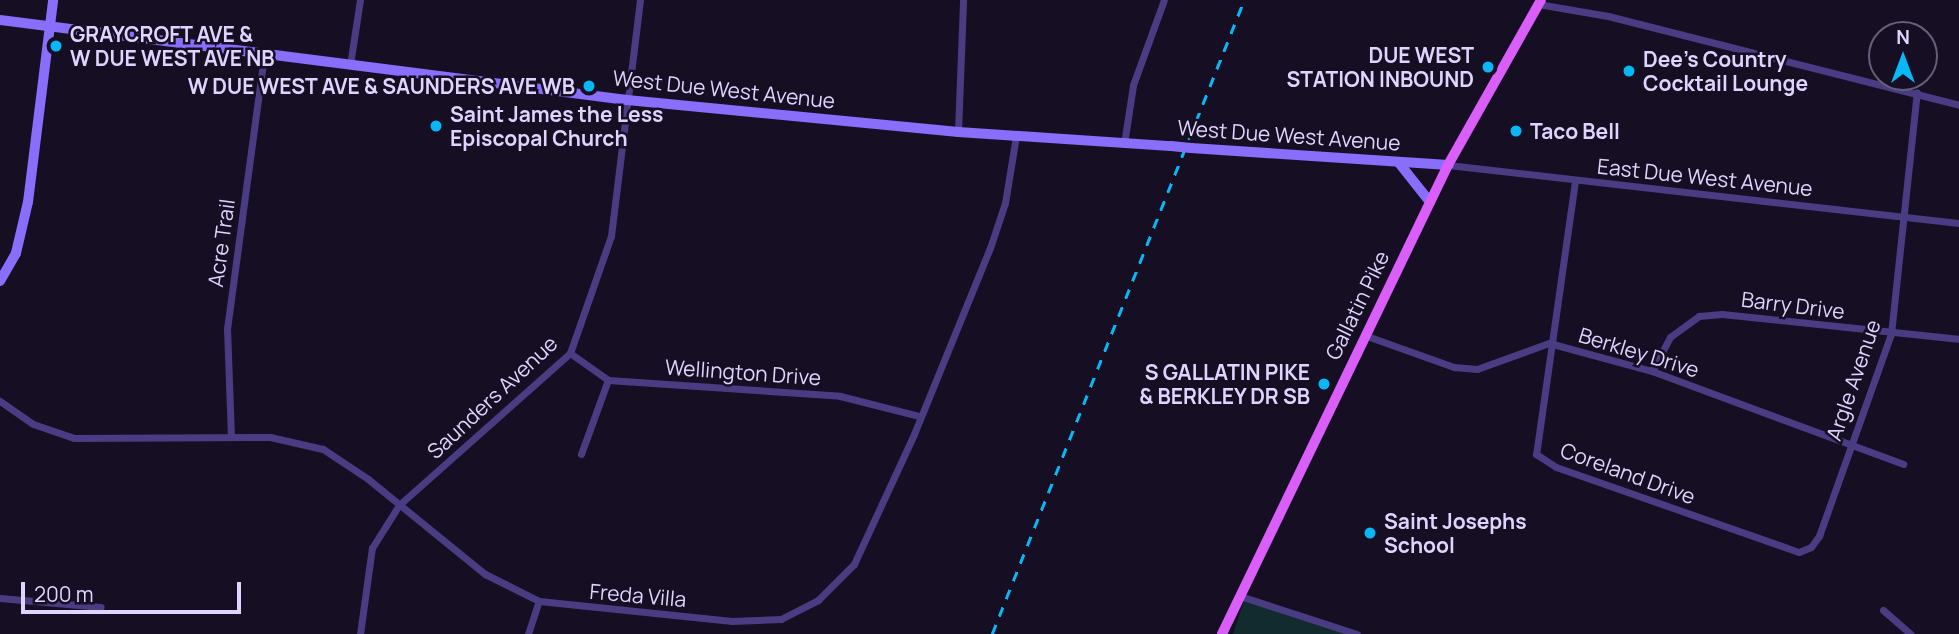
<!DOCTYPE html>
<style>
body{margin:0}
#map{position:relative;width:1959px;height:634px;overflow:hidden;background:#160f24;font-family:Manrope,sans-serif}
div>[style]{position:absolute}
.green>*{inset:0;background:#122b2e}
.street>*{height:7px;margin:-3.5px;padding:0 3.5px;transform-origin:3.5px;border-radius:3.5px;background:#4a3c82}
.secondary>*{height:10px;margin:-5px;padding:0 5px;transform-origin:5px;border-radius:5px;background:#886efb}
.primary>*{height:10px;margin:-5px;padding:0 5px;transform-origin:5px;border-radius:5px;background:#d95efa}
.rail>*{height:2.5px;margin-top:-1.25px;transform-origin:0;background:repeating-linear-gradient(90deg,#08b8f6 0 10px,transparent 0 19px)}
.secondary-bridge>*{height:10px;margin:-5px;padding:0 5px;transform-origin:5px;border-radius:5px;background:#886efb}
.dots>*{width:19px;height:19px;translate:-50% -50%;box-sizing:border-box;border:4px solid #160f24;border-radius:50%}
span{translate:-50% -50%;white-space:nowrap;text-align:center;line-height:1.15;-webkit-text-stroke:5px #160f24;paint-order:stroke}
.poi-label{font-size:21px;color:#dfd4fe;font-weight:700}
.left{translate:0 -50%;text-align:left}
.right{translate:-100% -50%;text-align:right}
.street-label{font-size:21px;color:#dfd4fe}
.north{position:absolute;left:1868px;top:21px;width:70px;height:70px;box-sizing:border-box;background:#160f24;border:2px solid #665e7b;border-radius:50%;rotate:0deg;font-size:19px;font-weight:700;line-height:28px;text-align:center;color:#dfd4fe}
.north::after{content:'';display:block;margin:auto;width:24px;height:32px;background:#08b8f6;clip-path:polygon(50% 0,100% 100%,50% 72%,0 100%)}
.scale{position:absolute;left:21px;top:582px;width:220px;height:32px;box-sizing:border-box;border:4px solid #dfd4fe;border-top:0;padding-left:9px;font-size:21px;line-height:24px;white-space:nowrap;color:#dfd4fe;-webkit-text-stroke:5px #160f24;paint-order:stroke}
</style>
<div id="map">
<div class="green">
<div style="clip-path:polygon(1244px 601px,1362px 634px,1233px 634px)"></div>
</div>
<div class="street">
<div style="left:1538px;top:4px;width:71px;rotate:9.7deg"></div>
<div style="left:1608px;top:16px;width:362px;rotate:14.2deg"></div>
<div style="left:350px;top:65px;width:66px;rotate:-81.3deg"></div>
<div style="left:958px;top:132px;width:132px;rotate:-87.8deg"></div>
<div style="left:1124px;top:144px;width:60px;rotate:-81.3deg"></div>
<div style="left:1133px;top:85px;width:90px;rotate:-70deg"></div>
<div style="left:1448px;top:165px;width:514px;rotate:6.48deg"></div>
<div style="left:1575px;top:181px;width:276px;rotate:98.1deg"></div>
<div style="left:1536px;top:454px;width:24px;rotate:33deg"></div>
<div style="left:1556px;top:467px;width:257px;rotate:19.3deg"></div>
<div style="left:1799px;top:552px;width:13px;rotate:-23deg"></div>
<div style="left:1811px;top:547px;width:14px;rotate:-54deg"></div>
<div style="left:1819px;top:536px;width:214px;rotate:-70.4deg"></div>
<div style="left:1891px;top:334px;width:243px;rotate:-83.9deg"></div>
<div style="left:1364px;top:335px;width:96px;rotate:19.6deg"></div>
<div style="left:1454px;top:367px;width:23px;rotate:5deg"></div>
<div style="left:1477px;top:369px;width:77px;rotate:-19.9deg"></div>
<div style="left:1549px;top:343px;width:107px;rotate:15.2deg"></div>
<div style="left:1652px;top:371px;width:268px;rotate:20.3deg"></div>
<div style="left:570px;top:353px;width:47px;rotate:35.4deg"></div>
<div style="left:608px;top:380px;width:233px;rotate:3.9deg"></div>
<div style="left:840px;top:396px;width:81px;rotate:14.2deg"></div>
<div style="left:1652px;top:371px;width:38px;rotate:-62deg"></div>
<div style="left:1670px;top:337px;width:36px;rotate:-36deg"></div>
<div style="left:1699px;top:316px;width:23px;rotate:-5deg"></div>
<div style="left:1722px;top:314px;width:237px;rotate:6deg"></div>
<div style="left:0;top:401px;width:40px;rotate:34.9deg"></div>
<div style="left:33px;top:424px;width:43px;rotate:18.9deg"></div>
<div style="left:74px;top:438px;width:196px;rotate:-0.3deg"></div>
<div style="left:270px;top:437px;width:54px;rotate:12.8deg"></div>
<div style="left:323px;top:449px;width:54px;rotate:33.7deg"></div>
<div style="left:368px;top:479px;width:151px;rotate:39.1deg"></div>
<div style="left:485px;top:574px;width:60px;rotate:26.6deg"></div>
<div style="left:539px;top:601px;width:194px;rotate:5.9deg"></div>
<div style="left:732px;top:621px;width:49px;rotate:-2.3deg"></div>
<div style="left:781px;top:619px;width:42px;rotate:-27.2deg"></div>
<div style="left:818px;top:600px;width:51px;rotate:-45deg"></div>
<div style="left:854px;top:564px;width:143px;rotate:-65.2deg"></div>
<div style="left:914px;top:434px;width:201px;rotate:-67.8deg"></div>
<div style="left:990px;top:248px;width:47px;rotate:-71.6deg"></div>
<div style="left:1005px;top:203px;width:68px;rotate:-80.7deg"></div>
<div style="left:231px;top:437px;width:108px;rotate:-92.1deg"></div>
<div style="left:227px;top:329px;width:277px;rotate:-82.3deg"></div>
<div style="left:581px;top:454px;width:79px;rotate:-70deg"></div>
<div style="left:1240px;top:596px;width:123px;rotate:18deg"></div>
<div style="left:0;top:598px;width:101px;rotate:5.1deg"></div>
<div style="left:1883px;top:610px;width:37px;rotate:41deg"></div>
<div style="left:360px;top:634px;width:87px;rotate:-82.1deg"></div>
<div style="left:372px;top:548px;width:51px;rotate:-57.9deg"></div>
<div style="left:399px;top:505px;width:229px;rotate:-41.6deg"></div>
<div style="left:570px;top:353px;width:124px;rotate:-70.7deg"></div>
<div style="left:611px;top:236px;width:238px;rotate:-83deg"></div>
<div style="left:528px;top:634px;width:35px;rotate:-72deg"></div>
</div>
<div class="secondary">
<div style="left:0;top:20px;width:632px;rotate:7.27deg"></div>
<div style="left:627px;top:100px;width:333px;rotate:5.5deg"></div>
<div style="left:958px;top:132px;width:213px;rotate:3.8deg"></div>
<div style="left:1191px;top:148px;width:258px;rotate:3.8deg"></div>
<div style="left:1399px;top:163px;width:50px;rotate:51.5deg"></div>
<div style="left:0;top:281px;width:32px;rotate:-60deg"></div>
<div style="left:16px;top:253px;width:52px;rotate:-76.8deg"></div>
<div style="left:28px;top:202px;width:204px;rotate:-82.9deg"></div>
</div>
<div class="primary">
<div style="left:1222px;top:634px;width:521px;rotate:-64.27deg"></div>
<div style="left:1448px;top:165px;width:189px;rotate:-60.6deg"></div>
</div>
<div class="rail">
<div style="left:992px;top:634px;width:682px;rotate:-68.32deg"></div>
</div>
<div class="secondary-bridge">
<div style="left:1171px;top:146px;width:20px;rotate:6deg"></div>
</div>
<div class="dots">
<div style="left:56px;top:46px;background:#08b8f6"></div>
<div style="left:1488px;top:67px;background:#08b8f6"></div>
<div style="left:1629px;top:71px;background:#08b8f6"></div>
<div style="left:589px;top:86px;background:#08b8f6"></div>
<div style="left:436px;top:126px;background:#08b8f6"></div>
<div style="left:1516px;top:131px;background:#08b8f6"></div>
<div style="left:1324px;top:384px;background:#08b8f6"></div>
<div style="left:1370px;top:533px;background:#08b8f6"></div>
</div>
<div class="poi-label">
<span class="left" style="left:70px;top:46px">GRAYCROFT AVE &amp;<br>W DUE WEST AVE NB</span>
<span class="right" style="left:1474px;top:67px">DUE WEST<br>STATION INBOUND</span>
<span class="left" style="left:1643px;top:71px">Dee's Country<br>Cocktail Lounge</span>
<span class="right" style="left:575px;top:86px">W DUE WEST AVE &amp; SAUNDERS AVE WB</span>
<span class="left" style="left:450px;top:126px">Saint James the Less<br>Episcopal Church</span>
<span class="left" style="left:1530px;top:131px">Taco Bell</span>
<span class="right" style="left:1310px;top:384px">S GALLATIN PIKE<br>&amp; BERKLEY DR SB</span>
<span class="left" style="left:1384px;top:533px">Saint Josephs<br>School</span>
</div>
<div class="street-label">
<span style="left:724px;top:89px;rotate:6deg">West Due West Avenue</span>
<span style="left:1289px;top:135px;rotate:4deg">West Due West Avenue</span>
<span style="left:1705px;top:177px;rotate:6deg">East Due West Avenue</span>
<span style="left:221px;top:243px;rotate:-82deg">Acre Trail</span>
<span style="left:1357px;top:305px;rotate:-64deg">Gallatin Pike</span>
<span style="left:1793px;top:305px;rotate:7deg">Barry Drive</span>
<span style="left:1639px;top:352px;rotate:17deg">Berkley Drive</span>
<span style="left:743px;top:372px;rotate:4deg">Wellington Drive</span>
<span style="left:1853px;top:380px;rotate:-71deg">Argle Avenue</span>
<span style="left:492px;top:397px;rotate:-43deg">Saunders Avenue</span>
<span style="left:1628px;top:473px;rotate:20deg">Coreland Drive</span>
<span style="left:638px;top:595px;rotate:5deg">Freda Villa</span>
</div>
<div class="north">N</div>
<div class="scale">200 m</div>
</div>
